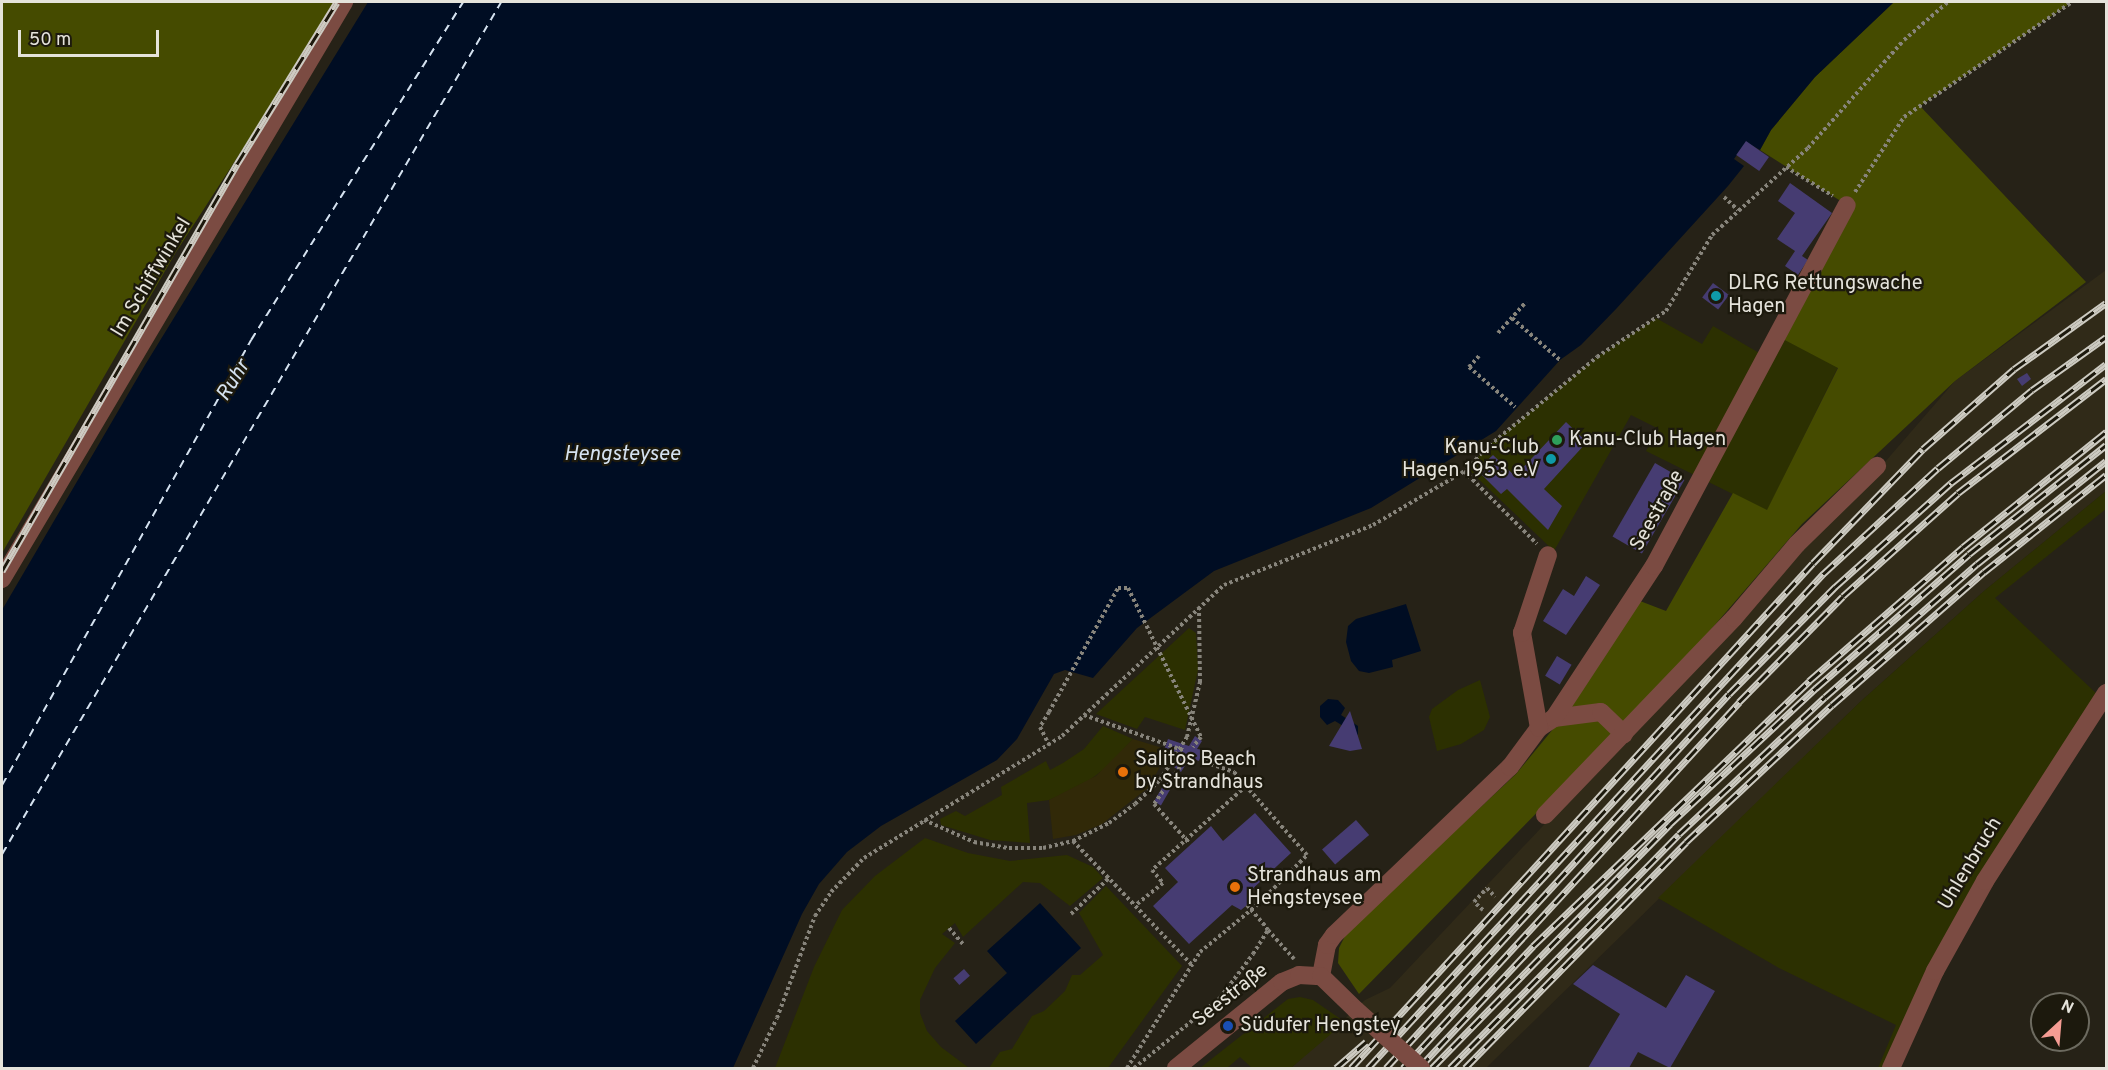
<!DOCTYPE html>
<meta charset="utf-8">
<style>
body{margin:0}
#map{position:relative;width:2108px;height:1070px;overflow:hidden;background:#262217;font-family:Overpass,sans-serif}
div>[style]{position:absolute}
.built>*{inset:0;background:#302a18}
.green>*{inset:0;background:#2c3001}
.forest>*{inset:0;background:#454b00}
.sand>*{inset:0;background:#312908}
.water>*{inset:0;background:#000d23}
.ferry>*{height:1.5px;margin-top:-0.75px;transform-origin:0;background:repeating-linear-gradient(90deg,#d5e2f0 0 8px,transparent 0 14px)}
.building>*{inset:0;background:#463c72;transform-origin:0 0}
.path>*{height:4px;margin-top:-2px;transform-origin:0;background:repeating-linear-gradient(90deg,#87847b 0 3px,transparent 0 6px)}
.minor>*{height:18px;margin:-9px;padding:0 9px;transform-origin:9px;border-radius:9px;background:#7b4b42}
.rail>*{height:7px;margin-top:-3.5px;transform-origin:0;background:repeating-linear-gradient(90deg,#1c190d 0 14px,#cdcbc2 0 28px);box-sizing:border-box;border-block:2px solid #cdcbc2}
.path-bridge>*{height:4px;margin-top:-2px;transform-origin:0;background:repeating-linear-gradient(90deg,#87847b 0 3px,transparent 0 6px)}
.minor-bridge>*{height:18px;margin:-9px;padding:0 9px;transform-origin:9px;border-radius:9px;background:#7b4b42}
.dots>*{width:16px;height:16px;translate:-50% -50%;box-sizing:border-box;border:3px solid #1c190d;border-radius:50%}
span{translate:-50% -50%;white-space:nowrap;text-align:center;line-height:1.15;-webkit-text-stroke:4.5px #1c190d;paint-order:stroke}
.street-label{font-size:20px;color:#e5e3db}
.poi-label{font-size:20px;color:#e5e3db}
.left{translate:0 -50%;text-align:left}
.right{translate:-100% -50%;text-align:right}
.water-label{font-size:21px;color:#d5e2f0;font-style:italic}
.frame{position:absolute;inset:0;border:3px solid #e5e3db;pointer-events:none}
.north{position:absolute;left:2030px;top:992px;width:60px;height:60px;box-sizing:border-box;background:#1c190d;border:2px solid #6c6a5f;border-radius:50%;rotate:26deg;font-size:16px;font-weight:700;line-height:24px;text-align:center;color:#e5e3db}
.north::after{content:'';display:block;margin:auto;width:21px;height:27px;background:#f59c93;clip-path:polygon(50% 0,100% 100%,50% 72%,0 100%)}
.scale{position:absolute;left:18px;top:30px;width:141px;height:27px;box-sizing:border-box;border:3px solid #e5e3db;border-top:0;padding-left:8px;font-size:18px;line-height:21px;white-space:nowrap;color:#e5e3db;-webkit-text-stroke:4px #1c190d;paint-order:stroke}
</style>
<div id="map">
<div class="built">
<div style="clip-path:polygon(2106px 270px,2106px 491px,1984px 591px,1860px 702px,1486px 1068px,1291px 1068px,1365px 1000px,1390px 988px,1872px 477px,1955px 381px)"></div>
</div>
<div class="green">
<div style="clip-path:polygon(1656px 318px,1702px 344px,1713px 326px,1766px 357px,1777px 336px,1838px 367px,1767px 511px,1646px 451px,1659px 429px,1631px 415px,1554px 551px,1468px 469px,1485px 449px,1597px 357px)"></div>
<div style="clip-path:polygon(2106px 491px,2106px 509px,1995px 598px,2098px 695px,1887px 1068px,1878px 1068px,1896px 1025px,1779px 968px,1658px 898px,1860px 702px,1984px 591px)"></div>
<div style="clip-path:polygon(1189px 628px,1196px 633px,1198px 670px,1185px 730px,1145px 717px,1137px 729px,1096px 714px)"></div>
<div style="clip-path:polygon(1480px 680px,1490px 717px,1484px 730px,1461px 744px,1437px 751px,1429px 717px,1432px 709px,1458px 690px)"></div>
<div style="clip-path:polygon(1103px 726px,1133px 739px,1108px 766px,1082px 786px,1049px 800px,1027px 803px,1030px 843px,990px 840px,941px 825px,940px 819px,956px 811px,965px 816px,1002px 795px,1001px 787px,1046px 761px,1050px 770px,1063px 763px,1084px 749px)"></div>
<div style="clip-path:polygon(925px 838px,968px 853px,1010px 861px,1067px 855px,1093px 867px,1103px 878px,1070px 906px,1040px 883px,1023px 882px,963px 937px,955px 923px,942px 934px,955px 943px,935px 968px,920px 1000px,920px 1013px,927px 1031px,941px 1047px,969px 1068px,775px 1068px,814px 967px,842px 910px,875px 876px)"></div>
<div style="clip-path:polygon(1106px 886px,1182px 966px,1108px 1068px,989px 1068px,1000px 1052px,1012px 1049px,1032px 1016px,1044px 1011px,1065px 991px,1072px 975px,1080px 975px,1103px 955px,1079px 913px)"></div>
<div style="clip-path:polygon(1300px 997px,1313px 1000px,1345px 1022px,1291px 1068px,1252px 1068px,1240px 1057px,1227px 1068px,1200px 1068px,1288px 999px)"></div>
</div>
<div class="forest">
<div style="clip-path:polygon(2px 2px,338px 2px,176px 252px,2px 553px)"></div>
<div style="clip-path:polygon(1894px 2px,2072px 2px,1920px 106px,2086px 282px,1955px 381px,1802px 524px,1669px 678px,1359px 994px,1338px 963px,1339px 948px,1347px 932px,1516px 774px,1572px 706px,1640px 601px,1666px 611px,1733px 493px,1767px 510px,1838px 368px,1777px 336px,1847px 205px,1760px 150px,1771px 130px,1815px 77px)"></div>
</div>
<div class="sand">
<div style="clip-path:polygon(1133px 739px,1169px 750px,1149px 787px,1102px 824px,1076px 835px,1053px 839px,1049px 800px,1096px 776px)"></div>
</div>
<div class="water">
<div style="clip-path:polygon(368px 2px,1894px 2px,1815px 77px,1771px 130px,1760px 150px,1746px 142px,1734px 159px,1744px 166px,1728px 186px,1616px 309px,1581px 345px,1560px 360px,1496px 431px,1371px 508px,1214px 571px,1137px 628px,1093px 678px,1065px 670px,1054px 674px,1017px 739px,997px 760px,881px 826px,847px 852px,819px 884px,802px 914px,733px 1068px,2px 1068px,2px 610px,145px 365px)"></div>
<div style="clip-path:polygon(1406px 604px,1421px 651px,1392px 660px,1393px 667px,1369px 673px,1359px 671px,1351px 661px,1346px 642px,1348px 626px,1356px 619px)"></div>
<div style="clip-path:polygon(1328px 699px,1338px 700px,1345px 708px,1341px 715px,1358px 726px,1358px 735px,1335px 721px,1327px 725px,1320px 717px,1320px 706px)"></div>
<div style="clip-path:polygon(1040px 903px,1081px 948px,976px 1044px,955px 1021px,1007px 973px,987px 951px)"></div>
</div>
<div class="ferry">
<div style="left:2px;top:785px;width:510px;rotate:-60.77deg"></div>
<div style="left:251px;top:340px;width:399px;rotate:-57.9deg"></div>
<div style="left:2px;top:854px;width:987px;rotate:-59.64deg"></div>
</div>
<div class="building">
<div style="left:1746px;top:141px;width:28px;height:17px;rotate:35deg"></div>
<div style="clip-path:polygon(1790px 183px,1832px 213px,1802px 256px,1808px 260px,1798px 275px,1785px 266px,1795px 251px,1777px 239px,1795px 213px,1778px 201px)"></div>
<div style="left:1713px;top:283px;width:20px;height:18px;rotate:37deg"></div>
<div style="clip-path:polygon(2027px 373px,2031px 379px,2022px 386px,2017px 379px)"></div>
<div style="clip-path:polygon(1566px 422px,1587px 442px,1544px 489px,1562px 506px,1548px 530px,1507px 489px,1501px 494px,1477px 470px,1493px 455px,1515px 476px)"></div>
<div style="left:1655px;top:463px;width:34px;height:85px;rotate:30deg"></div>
<div style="clip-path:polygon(1586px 576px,1600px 585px,1566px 635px,1543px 621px,1563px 589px,1574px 596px)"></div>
<div style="left:1557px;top:656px;width:17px;height:23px;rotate:31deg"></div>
<div style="clip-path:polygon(1350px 711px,1362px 749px,1350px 751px,1329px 746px)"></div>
<div style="clip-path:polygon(1195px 736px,1202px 741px,1197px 749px,1203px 750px,1199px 761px,1190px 758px,1181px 772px,1174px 767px,1182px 756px,1164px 750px,1168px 739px,1189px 746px)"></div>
<div style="left:1171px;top:772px;width:8px;height:34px;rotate:30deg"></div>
<div style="clip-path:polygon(1255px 813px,1291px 853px,1248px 893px,1247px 905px,1241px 910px,1232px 905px,1189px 944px,1153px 906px,1178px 882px,1165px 868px,1211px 826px,1223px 841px)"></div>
<div style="left:1356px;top:820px;width:20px;height:45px;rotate:49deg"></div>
<div style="clip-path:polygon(1593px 965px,1666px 1008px,1686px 975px,1715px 991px,1670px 1068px,1638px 1052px,1629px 1068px,1588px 1068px,1620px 1014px,1573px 984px)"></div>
<div style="left:964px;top:969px;width:9px;height:14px;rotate:49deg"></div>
</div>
<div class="path">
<div style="left:1786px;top:167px;width:55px;rotate:31.7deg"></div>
<div style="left:1855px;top:192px;width:90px;rotate:-56.8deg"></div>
<div style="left:1904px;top:117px;width:204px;rotate:-34.4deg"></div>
<div style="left:1724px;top:197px;width:19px;rotate:43deg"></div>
<div style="left:1512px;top:318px;width:64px;rotate:41.2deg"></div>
<div style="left:1498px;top:333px;width:42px;rotate:-47.9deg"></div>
<div style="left:1479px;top:356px;width:15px;rotate:132deg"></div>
<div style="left:1469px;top:367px;width:61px;rotate:41deg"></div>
<div style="left:1464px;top:471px;width:103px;rotate:45deg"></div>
<div style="left:1049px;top:712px;width:17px;rotate:121deg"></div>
<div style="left:1040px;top:727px;width:20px;rotate:63deg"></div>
<div style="left:1084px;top:715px;width:107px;rotate:19.6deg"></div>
<div style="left:1205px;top:762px;width:31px;rotate:19deg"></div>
<div style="left:1234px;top:772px;width:18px;rotate:49deg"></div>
<div style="left:924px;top:820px;width:55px;rotate:23.7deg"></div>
<div style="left:974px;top:842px;width:36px;rotate:10deg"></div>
<div style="left:1009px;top:848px;width:34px"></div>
<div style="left:1043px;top:848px;width:31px;rotate:-13deg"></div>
<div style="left:1073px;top:841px;width:40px;rotate:-26.6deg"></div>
<div style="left:1109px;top:823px;width:32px;rotate:-36deg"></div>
<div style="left:1135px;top:804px;width:35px;rotate:-44deg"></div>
<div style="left:1160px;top:780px;width:51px;rotate:-57.9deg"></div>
<div style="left:1187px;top:737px;width:57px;rotate:-76.7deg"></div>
<div style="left:1200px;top:682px;width:74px;rotate:-90.8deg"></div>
<div style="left:1073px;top:841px;width:172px;rotate:46.2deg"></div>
<div style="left:1483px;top:910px;width:12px;rotate:-138deg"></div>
<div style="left:1474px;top:902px;width:19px;rotate:-47deg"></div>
<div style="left:1487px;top:888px;width:12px;rotate:48deg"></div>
<div style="left:1071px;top:914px;width:52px;rotate:-43.5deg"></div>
<div style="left:949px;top:928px;width:21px;rotate:49deg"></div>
<div style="left:1268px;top:930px;width:39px;rotate:48deg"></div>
<div style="left:753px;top:1068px;width:55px;rotate:-64.4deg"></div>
<div style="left:777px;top:1018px;width:109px;rotate:-69.6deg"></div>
<div style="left:815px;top:916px;width:29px;rotate:-56deg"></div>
<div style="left:831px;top:892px;width:47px;rotate:-45.9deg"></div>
<div style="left:864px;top:858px;width:233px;rotate:-31.6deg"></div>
<div style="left:1062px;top:736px;width:221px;rotate:-43deg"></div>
<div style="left:1224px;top:585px;width:161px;rotate:-21.9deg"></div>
<div style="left:1373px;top:525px;width:110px;rotate:-30.5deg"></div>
<div style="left:1468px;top:469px;width:26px;rotate:-50deg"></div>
<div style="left:1485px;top:449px;width:145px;rotate:-39.4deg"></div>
<div style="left:1597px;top:357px;width:83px;rotate:-33.7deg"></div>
<div style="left:1666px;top:311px;width:89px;rotate:-58.8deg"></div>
<div style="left:1712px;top:235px;width:130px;rotate:-42.2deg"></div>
<div style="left:1808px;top:148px;width:144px;rotate:-48.4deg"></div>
<div style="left:1904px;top:40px;width:58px;rotate:-40.8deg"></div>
<div style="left:1127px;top:1068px;width:137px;rotate:-57.8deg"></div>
<div style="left:1200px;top:952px;width:74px;rotate:-39.5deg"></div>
<div style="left:1257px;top:905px;width:71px;rotate:-45deg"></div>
<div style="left:1307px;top:855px;width:92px;rotate:-131.5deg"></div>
<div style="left:1246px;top:786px;width:126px;rotate:138.2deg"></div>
<div style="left:1152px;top:870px;width:17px;rotate:50deg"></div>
<div style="left:1163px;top:883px;width:36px;rotate:141deg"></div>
<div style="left:1134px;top:1068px;width:111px;rotate:-39.1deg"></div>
<div style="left:1220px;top:998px;width:55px;rotate:-53.1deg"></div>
<div style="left:1253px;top:954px;width:28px;rotate:-58deg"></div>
<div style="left:1268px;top:930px;width:5px;rotate:-127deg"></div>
</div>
<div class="minor">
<div style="left:2px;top:579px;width:671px;rotate:-59.34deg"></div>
<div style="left:1554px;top:718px;width:47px;rotate:-7.3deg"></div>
<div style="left:1601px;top:712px;width:32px;rotate:44deg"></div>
<div style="left:1539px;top:728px;width:18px;rotate:-34deg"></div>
<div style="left:1554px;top:718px;width:182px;rotate:-56.7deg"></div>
<div style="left:1654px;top:566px;width:409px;rotate:-61.9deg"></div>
<div style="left:1545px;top:815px;width:273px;rotate:-46.2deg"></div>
<div style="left:1734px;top:618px;width:97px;rotate:-49.6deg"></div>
<div style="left:1797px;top:544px;width:112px;rotate:-44.3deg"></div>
<div style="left:1321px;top:976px;width:32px;rotate:-79deg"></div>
<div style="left:1327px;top:945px;width:12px;rotate:-55deg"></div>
<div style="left:1334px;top:935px;width:243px;rotate:-43.7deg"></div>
<div style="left:1510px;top:767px;width:49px;rotate:-53.4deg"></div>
<div style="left:1539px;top:728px;width:97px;rotate:-100.1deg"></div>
<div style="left:1522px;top:633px;width:82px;rotate:-71.6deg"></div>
<div style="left:1176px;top:1068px;width:136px;rotate:-39.1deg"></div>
<div style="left:1282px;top:982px;width:18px;rotate:-22deg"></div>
<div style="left:1299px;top:975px;width:22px;rotate:3deg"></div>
<div style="left:1321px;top:976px;width:49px;rotate:44.2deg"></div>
<div style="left:1891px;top:1068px;width:107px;rotate:-65.6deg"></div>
<div style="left:1935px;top:971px;width:103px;rotate:-60.9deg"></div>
<div style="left:1985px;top:881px;width:224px;rotate:-57.2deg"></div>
</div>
<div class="rail">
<div style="left:2px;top:571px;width:470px;rotate:-60deg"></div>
<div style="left:237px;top:164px;width:190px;rotate:-58.3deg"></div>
<div style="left:1336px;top:1068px;width:40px;rotate:-41deg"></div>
<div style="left:1351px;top:1068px;width:684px;rotate:-47.55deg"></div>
<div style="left:1813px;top:563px;width:158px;rotate:-46deg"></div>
<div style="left:1923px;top:449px;width:121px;rotate:-41.3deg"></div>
<div style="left:2014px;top:369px;width:113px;rotate:-35.7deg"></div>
<div style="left:1368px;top:1068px;width:672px;rotate:-47.35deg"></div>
<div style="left:1823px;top:574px;width:156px;rotate:-42.7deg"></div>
<div style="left:1938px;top:468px;width:122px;rotate:-39.7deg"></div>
<div style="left:2032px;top:390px;width:91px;rotate:-35.6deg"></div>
<div style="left:1386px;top:1068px;width:507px;rotate:-47.48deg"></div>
<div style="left:1729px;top:694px;width:151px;rotate:-45.3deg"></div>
<div style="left:1835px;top:587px;width:156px;rotate:-41.9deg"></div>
<div style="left:1951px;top:483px;width:195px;rotate:-37.5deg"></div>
<div style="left:1403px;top:1068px;width:497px;rotate:-47.4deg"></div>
<div style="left:1739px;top:702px;width:148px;rotate:-45.5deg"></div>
<div style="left:1843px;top:596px;width:154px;rotate:-41.8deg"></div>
<div style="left:1958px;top:493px;width:187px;rotate:-37.6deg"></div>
<div style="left:1419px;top:1068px;width:167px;rotate:-46.9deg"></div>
<div style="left:1533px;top:946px;width:383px;rotate:-43.8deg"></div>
<div style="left:1809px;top:681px;width:204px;rotate:-41deg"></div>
<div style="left:1963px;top:547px;width:184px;rotate:-38.8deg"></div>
<div style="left:1432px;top:1068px;width:341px;rotate:-45.7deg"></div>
<div style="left:1670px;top:824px;width:200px;rotate:-43deg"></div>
<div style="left:1816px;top:688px;width:203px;rotate:-41.2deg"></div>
<div style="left:1969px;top:554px;width:175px;rotate:-38.5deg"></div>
<div style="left:1450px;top:1068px;width:327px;rotate:-45.6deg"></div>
<div style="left:1679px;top:834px;width:200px;rotate:-43.2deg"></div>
<div style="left:1825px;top:697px;width:202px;rotate:-41.2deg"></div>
<div style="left:1977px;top:564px;width:165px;rotate:-38.6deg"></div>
<div style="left:1465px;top:1068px;width:316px;rotate:-45.6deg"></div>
<div style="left:1686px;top:842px;width:200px;rotate:-43.2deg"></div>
<div style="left:1832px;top:705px;width:202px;rotate:-41.2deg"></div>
<div style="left:1984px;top:572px;width:156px;rotate:-38.5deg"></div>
</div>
<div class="path-bridge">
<div style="left:1049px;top:712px;width:142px;rotate:-60.9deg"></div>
<div style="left:1118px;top:588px;width:10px"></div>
<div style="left:1128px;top:588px;width:166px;rotate:63.9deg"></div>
<div style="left:1201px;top:737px;width:13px;rotate:129deg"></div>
<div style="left:1187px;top:757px;width:57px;rotate:125.1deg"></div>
<div style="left:1154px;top:804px;width:54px;rotate:48deg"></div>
<div style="left:1247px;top:905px;width:28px;rotate:49deg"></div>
</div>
<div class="minor-bridge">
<div style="left:1356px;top:1010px;width:87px;rotate:41.7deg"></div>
</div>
<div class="dots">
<div style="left:1716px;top:296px;background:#0f9aa8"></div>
<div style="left:1557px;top:440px;background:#2e9e5b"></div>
<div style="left:1551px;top:459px;background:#0f9aa8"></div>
<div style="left:1123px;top:772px;background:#e8710a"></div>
<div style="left:1235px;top:887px;background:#e8710a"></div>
<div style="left:1228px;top:1026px;background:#1a4fb4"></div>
</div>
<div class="street-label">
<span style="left:152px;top:278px;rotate:-59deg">Im Schiffwinkel</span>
<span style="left:1658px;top:511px;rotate:-61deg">Seestraße</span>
<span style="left:1971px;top:864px;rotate:-59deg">Uhlenbruch</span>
<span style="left:1231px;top:996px;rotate:-38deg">Seestraße</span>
</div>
<div class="poi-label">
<span class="left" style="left:1728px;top:296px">DLRG Rettungswache<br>Hagen</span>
<span class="left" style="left:1569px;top:440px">Kanu-Club Hagen</span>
<span class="right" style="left:1539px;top:460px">Kanu-Club<br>Hagen 1953 e.V</span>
<span class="left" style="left:1135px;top:772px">Salitos Beach<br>by Strandhaus</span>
<span class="left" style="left:1247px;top:888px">Strandhaus am<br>Hengsteysee</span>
<span class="left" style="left:1240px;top:1026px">Südufer Hengstey</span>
</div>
<div class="water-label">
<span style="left:234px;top:381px;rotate:-58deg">Ruhr</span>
<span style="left:622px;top:455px">Hengsteysee</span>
</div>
<div class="frame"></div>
<div class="north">N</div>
<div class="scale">50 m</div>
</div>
